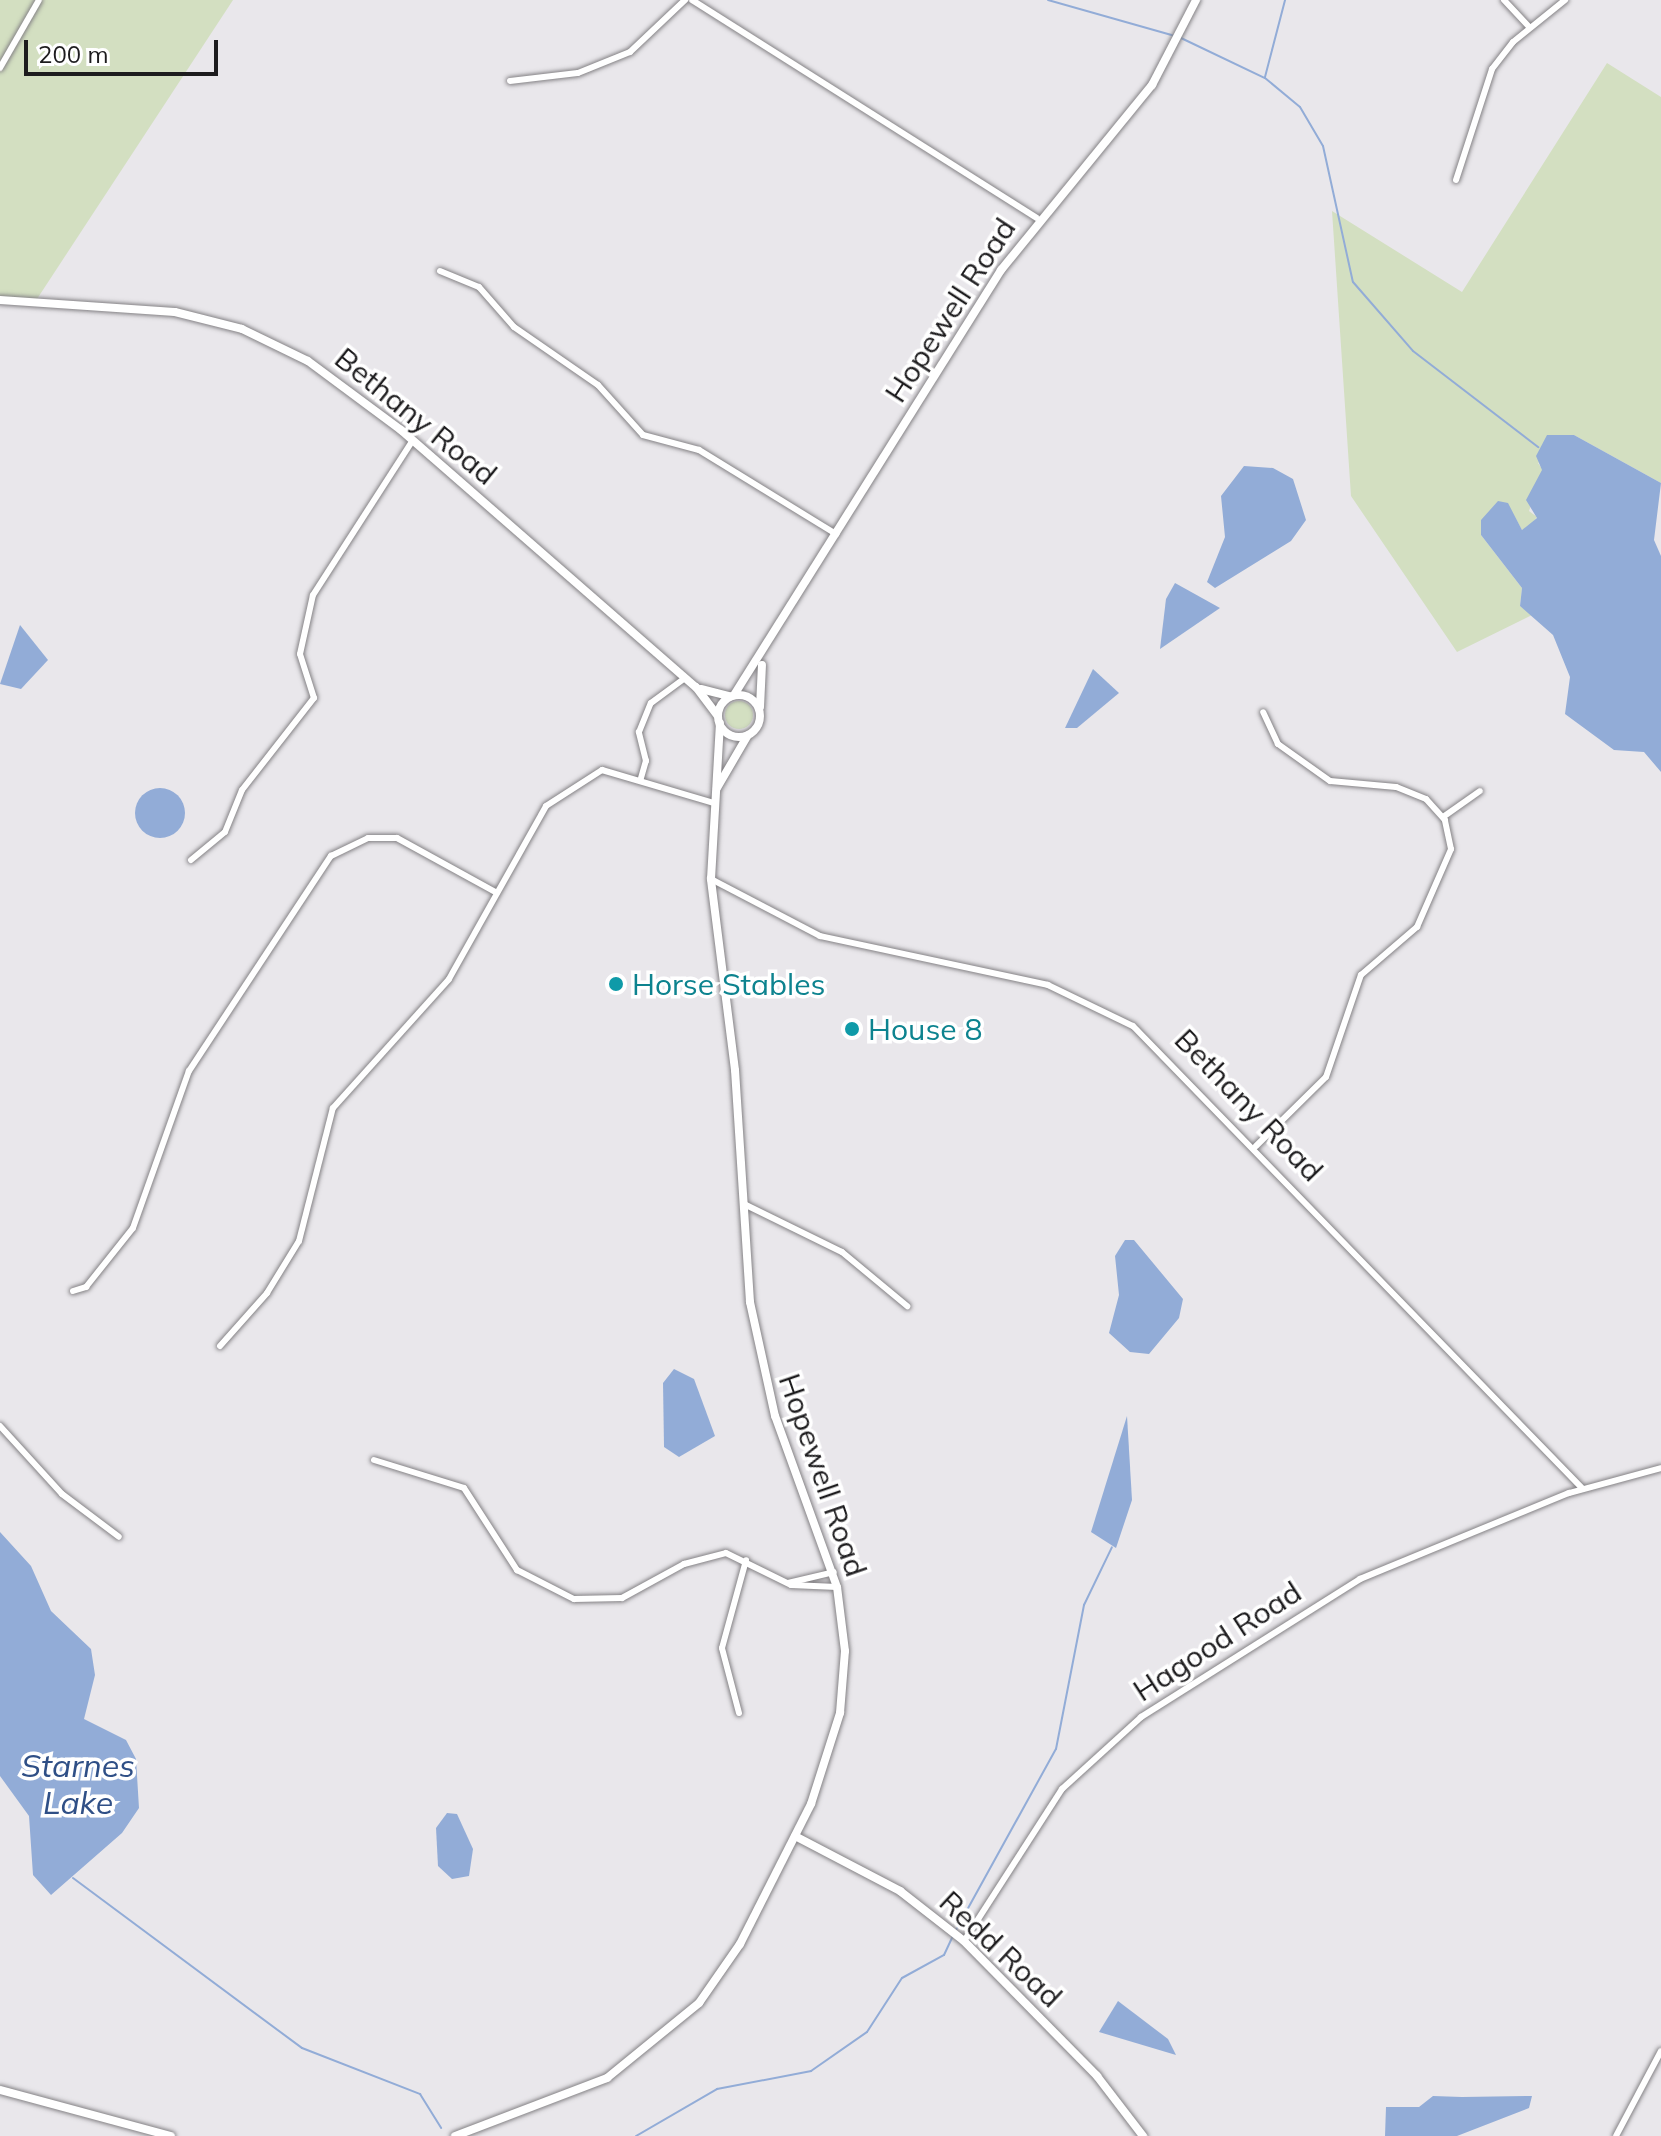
<!DOCTYPE html>
<style>
body{margin:0}
#map{position:relative;width:1661px;height:2136px;overflow:hidden;background:#e9e7eb;font-family:Mulish,sans-serif}
div>[style]{position:absolute}
.green>*{inset:0;background:#d3dfc1}
.round{border-radius:50%}
.water>*{inset:0;background:#92acd7}
.stream>*{height:2px;margin:-1px;padding:0 1px;transform-origin:1px;border-radius:1px;background:#92acd7}
.roads{filter:drop-shadow(0 0 2px #848285) drop-shadow(0 0 2px #848285)}
.minor>*{height:6px;margin:-3px;padding:0 3px;transform-origin:3px;border-radius:3px;background:#fff}
.tertiary>*{height:8px;margin:-4px;padding:0 4px;transform-origin:4px;border-radius:4px;background:#fff}
.tertiary>.ring{margin:-4px;padding:0;box-sizing:content-box;background:none;border:8px solid #fff;border-radius:50%}
.dots>*{width:22px;height:22px;translate:-50% -50%;box-sizing:border-box;border:4px solid #fff;border-radius:50%}
span{translate:-50% -50%;white-space:nowrap;text-align:center;line-height:1.15;-webkit-text-stroke:7px #fff;paint-order:stroke}
.street-label{font-size:30px;color:#1d1c1e}
.culture-label{font-size:30px;color:#0d838f}
.left{translate:0 -50%;text-align:left}
.water-label{font-size:32px;color:#2f4f86;font-style:italic}
.scale{position:absolute;left:24px;top:40px;width:194px;height:36px;box-sizing:border-box;border:4px solid #1d1c1e;border-top:0;padding-left:10px;font-size:24px;line-height:28px;white-space:nowrap;color:#1d1c1e;-webkit-text-stroke:6px #fff;paint-order:stroke}
</style>
<div id="map">
<div class="green">
<div style="clip-path:polygon(0 0,233px 0,37px 299px,0 302px)"></div>
<div style="clip-path:polygon(1607px 63px,1661px 97px,1661px 483px,1574px 435px,1538px 463px,1543px 470px,1529px 511px,1537px 517px,1529px 527px,1522px 530px,1511px 510px,1481px 520px,1481px 535px,1522px 588px,1520px 606px,1532px 615px,1457px 652px,1351px 496px,1332px 211px,1462px 292px)"></div>
<div class="round" style="left:725px;top:701px;width:28px;height:28px"></div>
</div>
<div class="water">
<div style="clip-path:polygon(1547px 435px,1574px 435px,1661px 483px,1654px 540px,1661px 556px,1661px 772px,1644px 752px,1614px 750px,1565px 714px,1570px 677px,1553px 635px,1520px 606px,1522px 588px,1481px 535px,1481px 520px,1498px 501px,1508px 503px,1522px 530px,1537px 518px,1526px 500px,1542px 470px,1536px 456px)"></div>
<div style="clip-path:polygon(1244px 466px,1273px 468px,1293px 479px,1306px 520px,1291px 541px,1215px 588px,1207px 582px,1225px 537px,1221px 496px)"></div>
<div style="clip-path:polygon(1175px 583px,1220px 608px,1160px 649px,1166px 599px)"></div>
<div style="clip-path:polygon(20px 625px,48px 660px,21px 689px,0 684px)"></div>
<div style="clip-path:polygon(1093px 669px,1119px 693px,1077px 728px,1065px 728px)"></div>
<div class="round" style="left:135px;top:788px;width:50px;height:50px"></div>
<div style="clip-path:polygon(1125px 1240px,1134px 1240px,1183px 1299px,1179px 1318px,1149px 1354px,1130px 1352px,1109px 1333px,1119px 1295px,1115px 1256px)"></div>
<div style="clip-path:polygon(674px 1369px,694px 1379px,715px 1436px,679px 1457px,664px 1447px,663px 1383px)"></div>
<div style="clip-path:polygon(1127px 1416px,1132px 1500px,1116px 1548px,1091px 1532px)"></div>
<div style="clip-path:polygon(0 1532px,31px 1566px,51px 1611px,91px 1649px,95px 1675px,84px 1719px,126px 1740px,136px 1759px,139px 1808px,122px 1833px,51px 1895px,33px 1875px,29px 1816px,0 1776px)"></div>
<div style="clip-path:polygon(447px 1813px,457px 1814px,473px 1849px,469px 1876px,452px 1879px,438px 1866px,436px 1828px)"></div>
<div style="clip-path:polygon(1118px 2001px,1168px 2039px,1176px 2055px,1099px 2032px)"></div>
<div style="clip-path:polygon(1433px 2096px,1462px 2097px,1532px 2096px,1529px 2108px,1457px 2136px,1385px 2136px,1386px 2107px,1419px 2107px)"></div>
</div>
<div class="stream">
<div style="left:1048px;top:0;width:132px;rotate:15.8deg"></div>
<div style="left:1181px;top:38px;width:93px;rotate:25.5deg"></div>
<div style="left:1265px;top:78px;width:45px;rotate:39.6deg"></div>
<div style="left:1300px;top:107px;width:45px;rotate:59.5deg"></div>
<div style="left:1323px;top:146px;width:139px;rotate:77.6deg"></div>
<div style="left:1353px;top:282px;width:91px;rotate:49deg"></div>
<div style="left:1413px;top:351px;width:158px;rotate:37.5deg"></div>
<div style="left:1265px;top:77px;width:80px;rotate:-75.4deg"></div>
<div style="left:73px;top:1878px;width:285px;rotate:36.6deg"></div>
<div style="left:302px;top:2048px;width:127px;rotate:21.3deg"></div>
<div style="left:420px;top:2094px;width:40px;rotate:58deg"></div>
<div style="left:956px;top:1930px;width:207px;rotate:-61.1deg"></div>
<div style="left:1056px;top:1749px;width:147px;rotate:-79deg"></div>
<div style="left:1084px;top:1605px;width:64px;rotate:-64.2deg"></div>
<div style="left:636px;top:2136px;width:94px;rotate:-30.1deg"></div>
<div style="left:717px;top:2089px;width:96px;rotate:-10.8deg"></div>
<div style="left:811px;top:2071px;width:68px;rotate:-34.9deg"></div>
<div style="left:867px;top:2032px;width:64px;rotate:-57.1deg"></div>
<div style="left:902px;top:1978px;width:48px;rotate:-28.7deg"></div>
<div style="left:944px;top:1955px;width:21px;rotate:-65deg"></div>
</div>
<div class="roads">
<div class="minor">
<div style="left:692px;top:0;width:408px;rotate:32.3deg"></div>
<div style="left:1504px;top:0;width:37px;rotate:47deg"></div>
<div style="left:0;top:68px;width:78px;rotate:-60.2deg"></div>
<div style="left:510px;top:81px;width:68px;rotate:-6.7deg"></div>
<div style="left:578px;top:73px;width:56px;rotate:-22deg"></div>
<div style="left:630px;top:52px;width:76px;rotate:-43.4deg"></div>
<div style="left:1456px;top:180px;width:117px;rotate:-72deg"></div>
<div style="left:1492px;top:69px;width:34px;rotate:-52deg"></div>
<div style="left:1513px;top:42px;width:67px;rotate:-38.9deg"></div>
<div style="left:440px;top:271px;width:42px;rotate:22.3deg"></div>
<div style="left:479px;top:287px;width:53px;rotate:48.8deg"></div>
<div style="left:514px;top:327px;width:102px;rotate:34.6deg"></div>
<div style="left:598px;top:385px;width:67px;rotate:48deg"></div>
<div style="left:643px;top:435px;width:58px;rotate:15deg"></div>
<div style="left:699px;top:450px;width:161px;rotate:31.5deg"></div>
<div style="left:641px;top:778px;width:18px;rotate:-74deg"></div>
<div style="left:646px;top:761px;width:30px;rotate:-104deg"></div>
<div style="left:639px;top:732px;width:31px;rotate:-68deg"></div>
<div style="left:651px;top:703px;width:42px;rotate:-36.3deg"></div>
<div style="left:1443px;top:817px;width:45px;rotate:-35.1deg"></div>
<div style="left:191px;top:860px;width:44px;rotate:-39.5deg"></div>
<div style="left:225px;top:832px;width:45px;rotate:-68deg"></div>
<div style="left:242px;top:790px;width:117px;rotate:-52deg"></div>
<div style="left:314px;top:698px;width:46px;rotate:-107.7deg"></div>
<div style="left:300px;top:654px;width:60px;rotate:-77.6deg"></div>
<div style="left:313px;top:595px;width:184px;rotate:-57.2deg"></div>
<div style="left:711px;top:879px;width:123px;rotate:27.6deg"></div>
<div style="left:820px;top:936px;width:233px;rotate:12.1deg"></div>
<div style="left:1048px;top:985px;width:94px;rotate:25.8deg"></div>
<div style="left:1133px;top:1026px;width:644px;rotate:45.82deg"></div>
<div style="left:1256px;top:1146px;width:98px;rotate:-44.6deg"></div>
<div style="left:1326px;top:1077px;width:108px;rotate:-71.1deg"></div>
<div style="left:1361px;top:975px;width:74px;rotate:-40.6deg"></div>
<div style="left:1417px;top:927px;width:85px;rotate:-66.4deg"></div>
<div style="left:1451px;top:849px;width:30px;rotate:-102deg"></div>
<div style="left:1445px;top:820px;width:28px;rotate:-132deg"></div>
<div style="left:1426px;top:799px;width:32px;rotate:-158deg"></div>
<div style="left:1396px;top:787px;width:66px;rotate:-174.8deg"></div>
<div style="left:1330px;top:781px;width:64px;rotate:-144.6deg"></div>
<div style="left:1278px;top:744px;width:35px;rotate:-115deg"></div>
<div style="left:744px;top:1204px;width:109px;rotate:26.1deg"></div>
<div style="left:842px;top:1252px;width:85px;rotate:39.7deg"></div>
<div style="left:73px;top:1291px;width:14px;rotate:-17deg"></div>
<div style="left:86px;top:1287px;width:75px;rotate:-51.5deg"></div>
<div style="left:133px;top:1228px;width:167px;rotate:-70.4deg"></div>
<div style="left:189px;top:1071px;width:258px;rotate:-56.6deg"></div>
<div style="left:331px;top:856px;width:41px;rotate:-25.9deg"></div>
<div style="left:368px;top:838px;width:29px"></div>
<div style="left:397px;top:838px;width:114px;rotate:28.8deg"></div>
<div style="left:220px;top:1346px;width:71px;rotate:-48.4deg"></div>
<div style="left:267px;top:1293px;width:61px;rotate:-58.4deg"></div>
<div style="left:299px;top:1241px;width:137px;rotate:-75.7deg"></div>
<div style="left:333px;top:1108px;width:173px;rotate:-48deg"></div>
<div style="left:449px;top:979px;width:198px;rotate:-60.7deg"></div>
<div style="left:546px;top:806px;width:67px;rotate:-32.7deg"></div>
<div style="left:602px;top:770px;width:117px;rotate:16.4deg"></div>
<div style="left:0;top:1426px;width:92px;rotate:47.6deg"></div>
<div style="left:62px;top:1494px;width:71px;rotate:37deg"></div>
<div style="left:374px;top:1460px;width:94px;rotate:17.3deg"></div>
<div style="left:464px;top:1488px;width:98px;rotate:57.1deg"></div>
<div style="left:517px;top:1570px;width:64px;rotate:27deg"></div>
<div style="left:574px;top:1599px;width:48px;rotate:-1.2deg"></div>
<div style="left:622px;top:1598px;width:71px;rotate:-28.7deg"></div>
<div style="left:684px;top:1564px;width:43px;rotate:-14.7deg"></div>
<div style="left:726px;top:1553px;width:72px;rotate:26.2deg"></div>
<div style="left:791px;top:1585px;width:46px;rotate:2.5deg"></div>
<div style="left:788px;top:1583px;width:47px;rotate:-13.4deg"></div>
<div style="left:739px;top:1713px;width:67px;rotate:-104.7deg"></div>
<div style="left:722px;top:1648px;width:91px;rotate:-74.7deg"></div>
<div style="left:964px;top:1941px;width:181px;rotate:-57.2deg"></div>
<div style="left:1062px;top:1789px;width:107px;rotate:-42.3deg"></div>
<div style="left:1141px;top:1717px;width:259px;rotate:-32.2deg"></div>
<div style="left:1360px;top:1579px;width:226px;rotate:-22.4deg"></div>
<div style="left:1569px;top:1493px;width:95px;rotate:-15.2deg"></div>
<div style="left:1616px;top:2136px;width:96px;rotate:-62.1deg"></div>
</div>
<div class="tertiary">
<div style="left:0;top:300px;width:175px;rotate:3.9deg"></div>
<div style="left:175px;top:312px;width:69px;rotate:14.2deg"></div>
<div style="left:242px;top:329px;width:73px;rotate:25.9deg"></div>
<div style="left:308px;top:361px;width:116px;rotate:36.6deg"></div>
<div style="left:401px;top:430px;width:391px;rotate:41.1deg"></div>
<div style="left:696px;top:687px;width:36px;rotate:53deg"></div>
<div style="left:701px;top:689px;width:30px;rotate:14deg"></div>
<div style="left:734px;top:695px;width:502px;rotate:-57.86deg"></div>
<div style="left:1001px;top:270px;width:239px;rotate:-50.8deg"></div>
<div style="left:1152px;top:85px;width:96px;rotate:-62.6deg"></div>
<div class="ring" style="left:718px;top:695px;width:34px;height:34px"></div>
<div style="left:760px;top:707px;width:42px;rotate:-87.3deg"></div>
<div style="left:717px;top:788px;width:61px;rotate:-59.7deg"></div>
<div style="left:795px;top:1836px;width:119px;rotate:27.6deg"></div>
<div style="left:900px;top:1891px;width:81px;rotate:38deg"></div>
<div style="left:964px;top:1941px;width:190px;rotate:45.4deg"></div>
<div style="left:1097px;top:2076px;width:76px;rotate:52.5deg"></div>
<div style="left:0;top:2090px;width:177px;rotate:15.1deg"></div>
<div style="left:455px;top:2136px;width:163px;rotate:-20.9deg"></div>
<div style="left:607px;top:2078px;width:119px;rotate:-39.2deg"></div>
<div style="left:699px;top:2003px;width:72px;rotate:-55.2deg"></div>
<div style="left:740px;top:1944px;width:157px;rotate:-63.1deg"></div>
<div style="left:811px;top:1804px;width:96px;rotate:-72.3deg"></div>
<div style="left:840px;top:1713px;width:62px;rotate:-85.4deg"></div>
<div style="left:845px;top:1651px;width:64px;rotate:-97.1deg"></div>
<div style="left:837px;top:1587px;width:182px;rotate:-109.9deg"></div>
<div style="left:775px;top:1416px;width:117px;rotate:-102.4deg"></div>
<div style="left:750px;top:1302px;width:232px;rotate:-93.7deg"></div>
<div style="left:735px;top:1070px;width:193px;rotate:-97.2deg"></div>
<div style="left:711px;top:879px;width:156px;rotate:-86.7deg"></div>
</div>
</div>
<div class="dots">
<div style="left:616px;top:984px;background:#0f9aa8"></div>
<div style="left:852px;top:1029px;background:#0f9aa8"></div>
</div>
<div class="street-label">
<span style="left:950px;top:310px;rotate:-57deg">Hopewell Road</span>
<span style="left:416px;top:416px;rotate:39deg">Bethany Road</span>
<span style="left:1249px;top:1105px;rotate:46deg">Bethany Road</span>
<span style="left:823px;top:1475px;rotate:71deg">Hopewell Road</span>
<span style="left:1217px;top:1641px;rotate:-33deg">Hagood Road</span>
<span style="left:1001px;top:1949px;rotate:43deg">Redd Road</span>
</div>
<div class="culture-label">
<span class="left" style="left:632px;top:984px">Horse Stables</span>
<span class="left" style="left:868px;top:1029px">House 8</span>
</div>
<div class="water-label">
<span style="left:78px;top:1784px">Starnes<br>Lake</span>
</div>
<div class="scale">200 m</div>
</div>
